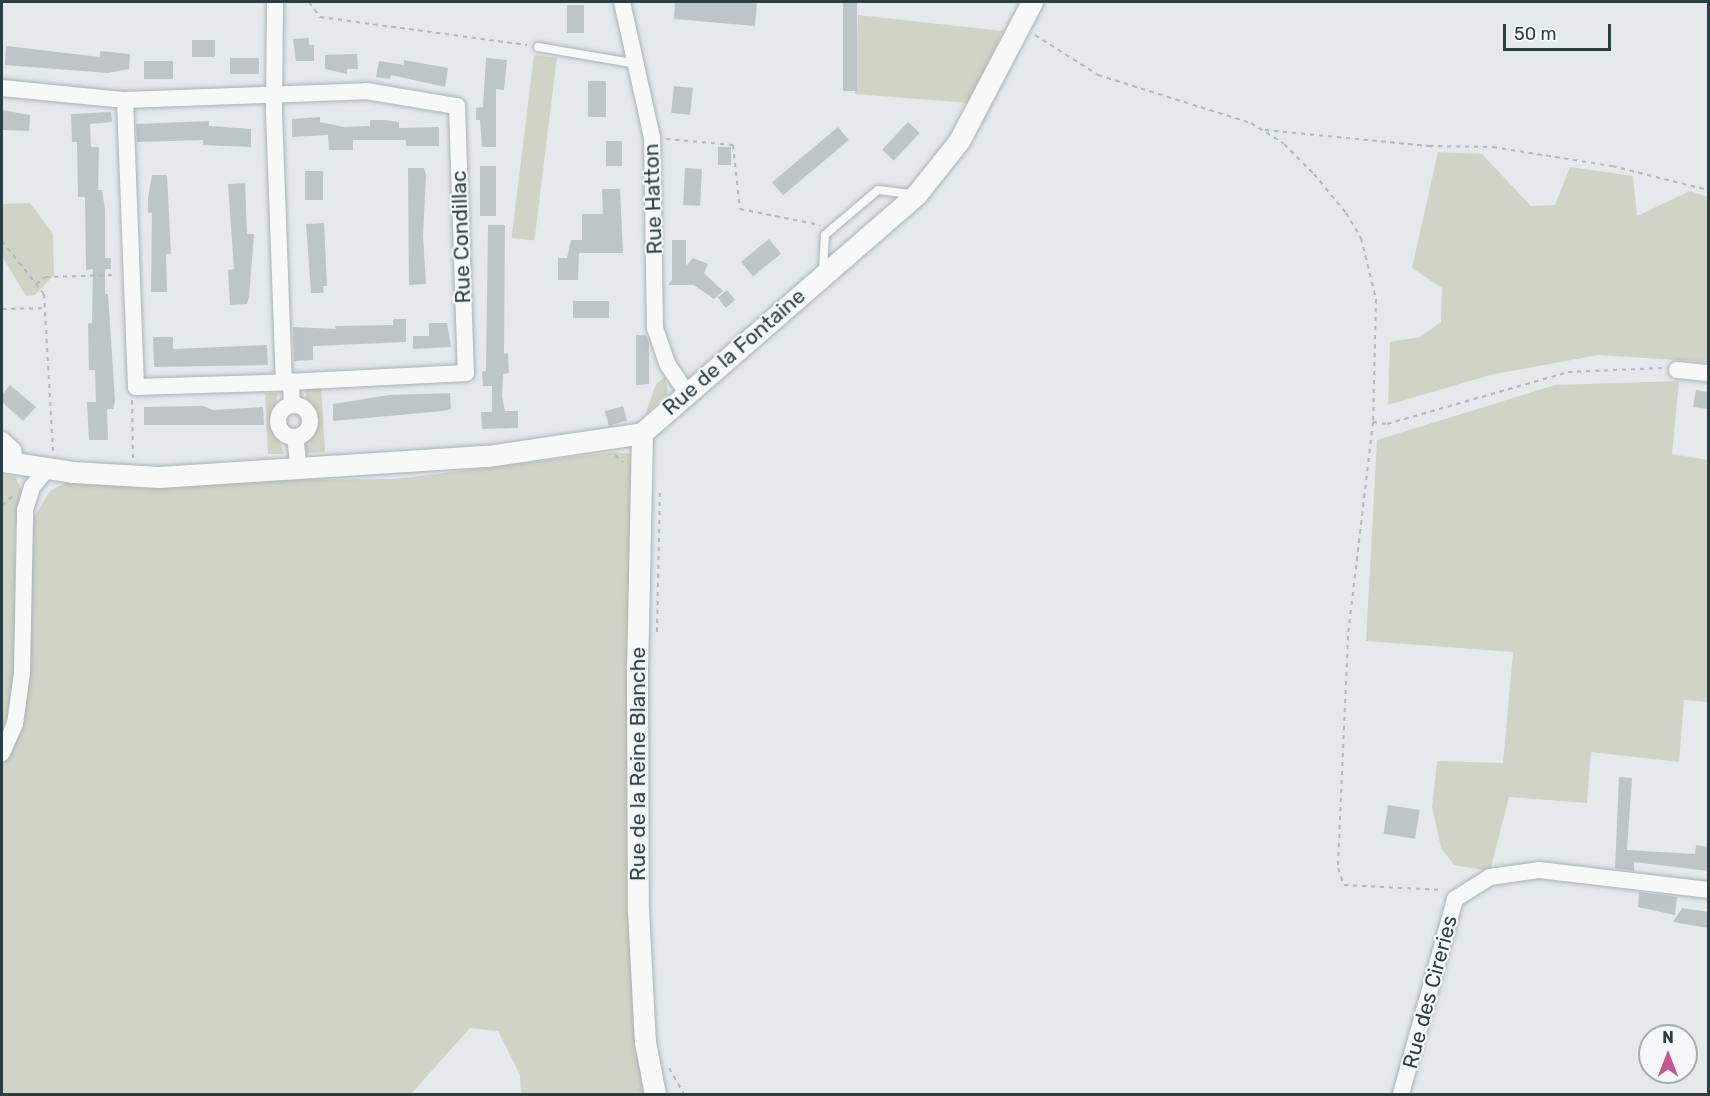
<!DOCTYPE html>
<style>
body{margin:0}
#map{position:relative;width:1710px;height:1096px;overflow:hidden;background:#e4eaeb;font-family:Rubik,sans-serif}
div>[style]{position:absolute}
.green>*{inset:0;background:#d0d4c6;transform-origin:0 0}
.building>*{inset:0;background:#bcc5c7;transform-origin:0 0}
.path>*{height:2px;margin-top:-1px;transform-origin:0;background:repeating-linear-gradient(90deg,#b2b9bb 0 4.5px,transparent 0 9px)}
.roads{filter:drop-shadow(0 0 2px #a9b3b5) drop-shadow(0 0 2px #a9b3b5)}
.service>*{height:8px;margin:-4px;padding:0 4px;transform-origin:4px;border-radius:4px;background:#f7f9f9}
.minor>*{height:16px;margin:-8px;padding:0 8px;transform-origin:8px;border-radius:8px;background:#f7f9f9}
.minor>.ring{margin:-8px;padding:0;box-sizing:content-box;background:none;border:16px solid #f7f9f9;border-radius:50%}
.tertiary>*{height:21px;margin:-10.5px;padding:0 10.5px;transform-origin:10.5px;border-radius:10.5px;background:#f7f9f9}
span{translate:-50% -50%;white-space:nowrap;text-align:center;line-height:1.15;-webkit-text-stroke:4.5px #f4f8f8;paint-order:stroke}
.street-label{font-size:21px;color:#2d3e42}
.frame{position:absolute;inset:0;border:3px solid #2d3e42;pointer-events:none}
.north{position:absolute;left:1638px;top:1024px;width:60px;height:60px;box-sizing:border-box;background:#f4f8f8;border:2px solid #a4aeaf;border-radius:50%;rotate:0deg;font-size:16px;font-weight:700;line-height:24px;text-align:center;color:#2d3e42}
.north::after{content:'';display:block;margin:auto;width:21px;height:27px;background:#c45696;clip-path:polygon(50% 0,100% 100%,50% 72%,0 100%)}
.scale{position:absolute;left:1503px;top:24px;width:108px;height:27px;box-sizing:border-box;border:3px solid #2d3e42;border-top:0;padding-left:8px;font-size:18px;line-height:21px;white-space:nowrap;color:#2d3e42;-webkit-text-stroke:4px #f4f8f8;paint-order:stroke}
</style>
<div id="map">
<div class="green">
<div style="clip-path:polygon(858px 15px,1003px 31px,969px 103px,855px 94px)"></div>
<div style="left:534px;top:55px;width:23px;height:184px;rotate:7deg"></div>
<div style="clip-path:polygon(1438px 152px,1482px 154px,1531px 206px,1555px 205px,1570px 167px,1633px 176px,1637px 216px,1690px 191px,1708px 197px,1708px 362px,1598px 355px,1490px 375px,1388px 405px,1390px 342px,1420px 337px,1441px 322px,1442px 288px,1412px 268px)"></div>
<div style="clip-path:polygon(30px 203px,53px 234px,54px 275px,35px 295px,26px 296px,2px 256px,2px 204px)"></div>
<div style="clip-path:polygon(665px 377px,668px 393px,645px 415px,656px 384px)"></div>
<div style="clip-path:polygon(1679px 381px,1672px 454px,1708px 460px,1708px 702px,1684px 700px,1679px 762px,1591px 752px,1587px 803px,1509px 797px,1490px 871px,1454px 865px,1441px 848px,1432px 807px,1437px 761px,1503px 763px,1513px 652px,1366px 641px,1377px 440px,1555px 385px)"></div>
<div style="clip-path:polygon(321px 385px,325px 452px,306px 453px,305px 445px,314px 423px,305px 392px,306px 386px)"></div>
<div style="clip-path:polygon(265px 393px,278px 393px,272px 422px,284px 454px,268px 454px)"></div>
<div style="clip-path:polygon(613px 452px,633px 454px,643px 1094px,521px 1094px,520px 1075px,498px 1031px,470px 1028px,411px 1094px,2px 1094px,2px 760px,11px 745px,25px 531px,50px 491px,68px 481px,395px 479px)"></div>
<div style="clip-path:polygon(2px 475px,15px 477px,23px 492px,15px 531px,15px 671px,2px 743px)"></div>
</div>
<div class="building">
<div style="clip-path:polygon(675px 2px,757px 2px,755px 26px,674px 19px)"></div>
<div style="left:843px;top:2px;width:14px;height:89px"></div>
<div style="left:567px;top:5px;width:17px;height:28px"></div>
<div style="clip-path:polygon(309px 38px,309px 45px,314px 45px,314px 61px,296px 61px,293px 39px)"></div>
<div style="left:192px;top:40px;width:23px;height:17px"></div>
<div style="clip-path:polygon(6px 46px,100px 57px,100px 51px,130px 54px,129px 69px,108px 73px,5px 65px)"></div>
<div style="clip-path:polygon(357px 54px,358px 69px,347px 69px,347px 74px,325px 69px,325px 55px)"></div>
<div style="left:259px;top:58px;width:16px;height:29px;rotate:90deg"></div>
<div style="clip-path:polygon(486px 58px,507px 60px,504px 90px,496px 89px,496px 147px,482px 147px,480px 120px,476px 120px,476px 108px,483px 107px)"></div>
<div style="clip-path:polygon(404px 60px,448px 68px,445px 87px,391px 75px,390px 79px,376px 77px,379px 61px,404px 65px)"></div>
<div style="left:144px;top:61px;width:29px;height:18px"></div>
<div style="left:588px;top:81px;width:18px;height:36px"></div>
<div style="left:674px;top:86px;width:19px;height:27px;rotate:6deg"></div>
<div style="clip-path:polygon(2px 110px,30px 115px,29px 131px,2px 130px)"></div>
<div style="clip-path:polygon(111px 112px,112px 122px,90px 124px,91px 147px,99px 147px,98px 190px,102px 190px,105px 209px,105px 258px,111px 258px,111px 269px,105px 269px,105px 294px,108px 294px,115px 401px,113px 409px,107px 409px,108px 440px,89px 440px,87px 402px,96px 402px,95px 370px,89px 370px,88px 323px,92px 323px,93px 269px,86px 270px,85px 197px,78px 197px,77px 142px,72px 142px,71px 114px)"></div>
<div style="clip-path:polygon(320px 117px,320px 122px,344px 127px,370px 126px,370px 120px,384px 120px,399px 122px,399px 128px,439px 127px,439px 146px,406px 146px,406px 140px,353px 140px,353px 150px,329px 150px,328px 135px,292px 137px,292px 119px)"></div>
<div style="clip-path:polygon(209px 121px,209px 126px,251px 129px,251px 147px,203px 145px,203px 140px,137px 142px,136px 124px)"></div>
<div style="left:908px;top:122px;width:16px;height:38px;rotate:43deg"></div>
<div style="left:838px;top:127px;width:17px;height:86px;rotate:50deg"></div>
<div style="left:622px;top:141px;width:25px;height:16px;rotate:90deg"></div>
<div style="left:718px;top:147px;width:13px;height:18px"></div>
<div style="left:480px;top:166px;width:16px;height:50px"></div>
<div style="clip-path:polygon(408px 168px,424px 168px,426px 175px,423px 236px,426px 284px,409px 285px)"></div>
<div style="left:685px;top:168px;width:17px;height:37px;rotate:3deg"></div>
<div style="left:305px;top:171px;width:18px;height:29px"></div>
<div style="clip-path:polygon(152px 175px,167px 175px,171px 254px,166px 254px,167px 292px,151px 292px,152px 213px,148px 213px,148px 198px)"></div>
<div style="clip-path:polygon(245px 183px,247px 234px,254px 234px,249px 297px,247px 304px,230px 305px,228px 270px,234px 269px,228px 184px)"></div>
<div style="clip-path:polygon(602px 189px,620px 189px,623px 253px,579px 253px,578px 280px,558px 280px,558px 258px,567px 258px,571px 240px,582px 240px,582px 214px,603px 214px)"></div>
<div style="clip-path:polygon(324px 223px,327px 286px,323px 286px,324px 293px,311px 293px,306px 224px)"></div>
<div style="clip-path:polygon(488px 225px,505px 225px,504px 354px,508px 353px,509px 373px,503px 374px,502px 396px,505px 411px,518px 411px,518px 428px,482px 429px,481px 412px,492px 412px,492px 386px,483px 386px,482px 371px,486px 371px)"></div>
<div style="left:769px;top:239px;width:19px;height:36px;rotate:51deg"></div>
<div style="clip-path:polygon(672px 240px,686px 240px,686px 266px,693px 258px,708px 264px,704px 273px,723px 291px,714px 299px,694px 285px,668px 285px,672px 280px)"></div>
<div style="left:727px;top:290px;width:13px;height:12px;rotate:51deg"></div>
<div style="left:573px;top:301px;width:36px;height:17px"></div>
<div style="clip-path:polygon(393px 319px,406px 319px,406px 342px,313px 346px,313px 360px,294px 361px,293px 327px,336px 329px,335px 326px,393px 325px)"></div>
<div style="clip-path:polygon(429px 323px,447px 323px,451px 347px,413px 349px,413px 336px,429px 336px)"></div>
<div style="clip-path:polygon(636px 335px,646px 335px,649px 343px,649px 384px,636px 385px)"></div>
<div style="clip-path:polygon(153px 337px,173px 337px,173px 349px,267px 345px,268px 365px,154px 367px)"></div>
<div style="clip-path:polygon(10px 385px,36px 407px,23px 421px,2px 402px,2px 395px)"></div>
<div style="clip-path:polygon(1696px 390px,1708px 392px,1708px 409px,1693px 407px)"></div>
<div style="clip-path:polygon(450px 393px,451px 409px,443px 411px,333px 421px,333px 404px,389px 395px)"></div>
<div style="clip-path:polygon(203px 406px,213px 410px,263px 407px,264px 425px,144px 425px,144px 407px)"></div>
<div style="left:623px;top:406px;width:15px;height:19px;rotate:74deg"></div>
<div style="clip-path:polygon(1619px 777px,1632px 778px,1627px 850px,1695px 854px,1696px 845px,1708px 847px,1708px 871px,1634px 862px,1634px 871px,1615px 868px)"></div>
<div style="left:1388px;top:805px;width:32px;height:29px;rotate:9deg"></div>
<div style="clip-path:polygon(1639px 892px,1677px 897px,1675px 915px,1638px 907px)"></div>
<div style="clip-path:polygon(1682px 908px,1708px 912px,1708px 928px,1673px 922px)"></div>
</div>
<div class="path">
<div style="left:309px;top:2px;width:19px;rotate:54deg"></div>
<div style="left:320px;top:17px;width:209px;rotate:7.7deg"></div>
<div style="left:1035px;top:35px;width:75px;rotate:32.4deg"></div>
<div style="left:1098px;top:75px;width:160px;rotate:17.4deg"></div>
<div style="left:1251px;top:123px;width:39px;rotate:32deg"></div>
<div style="left:1284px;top:144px;width:42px;rotate:45deg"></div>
<div style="left:1314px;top:174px;width:50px;rotate:50.6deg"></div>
<div style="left:1346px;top:213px;width:29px;rotate:59deg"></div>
<div style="left:1361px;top:238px;width:63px;rotate:76.2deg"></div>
<div style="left:1376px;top:299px;width:123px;rotate:91.4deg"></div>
<div style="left:1373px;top:422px;width:215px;rotate:96.7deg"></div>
<div style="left:1348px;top:636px;width:232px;rotate:92.5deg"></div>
<div style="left:1338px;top:868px;width:18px;rotate:71deg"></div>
<div style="left:1344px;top:885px;width:98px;rotate:2.9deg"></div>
<div style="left:1265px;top:130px;width:165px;rotate:5.6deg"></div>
<div style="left:1429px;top:146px;width:64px;rotate:0.9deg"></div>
<div style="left:1493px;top:147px;width:121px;rotate:9.1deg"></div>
<div style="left:1612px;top:166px;width:99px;rotate:14deg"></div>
<div style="left:666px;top:139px;width:67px;rotate:5.1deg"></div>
<div style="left:733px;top:145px;width:64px;rotate:83.8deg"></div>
<div style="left:740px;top:209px;width:82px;rotate:11.3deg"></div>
<div style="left:2px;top:241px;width:68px;rotate:51.6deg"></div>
<div style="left:44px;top:294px;width:157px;rotate:86.7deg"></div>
<div style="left:36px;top:284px;width:11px;rotate:-38deg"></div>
<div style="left:45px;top:277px;width:70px;rotate:-1.6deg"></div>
<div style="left:2px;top:309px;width:42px;rotate:-1.4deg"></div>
<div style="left:132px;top:400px;width:58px;rotate:89deg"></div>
<div style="left:1373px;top:422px;width:14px;rotate:8deg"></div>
<div style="left:1387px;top:424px;width:188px;rotate:-16deg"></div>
<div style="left:1568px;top:372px;width:94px;rotate:-2.4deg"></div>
<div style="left:615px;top:455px;width:11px;rotate:41deg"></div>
<div style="left:2px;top:505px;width:14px;rotate:-39deg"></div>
<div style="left:657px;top:632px;width:144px;rotate:-88.8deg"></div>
<div style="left:669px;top:1068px;width:30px;rotate:60deg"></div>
</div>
<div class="roads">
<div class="service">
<div style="left:538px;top:47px;width:95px;rotate:9.7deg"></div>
<div style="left:823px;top:271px;width:36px;rotate:-87deg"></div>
<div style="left:825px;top:235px;width:11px;rotate:-41deg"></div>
<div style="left:833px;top:228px;width:59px;rotate:-40.2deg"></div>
<div style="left:878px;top:190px;width:35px;rotate:7deg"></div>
</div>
<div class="minor">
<div style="left:275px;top:2px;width:110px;rotate:90.5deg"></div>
<div style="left:274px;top:112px;width:270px;rotate:87.9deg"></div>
<div style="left:622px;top:2px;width:138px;rotate:77.5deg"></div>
<div style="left:652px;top:137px;width:191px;rotate:89.1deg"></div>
<div style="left:655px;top:328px;width:39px;rotate:71deg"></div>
<div style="left:668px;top:365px;width:32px;rotate:56deg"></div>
<div style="left:2px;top:88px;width:124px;rotate:5.6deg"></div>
<div style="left:125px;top:100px;width:241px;rotate:-2.1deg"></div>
<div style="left:366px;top:91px;width:92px;rotate:9.4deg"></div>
<div style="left:457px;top:106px;width:267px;rotate:88.1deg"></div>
<div style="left:466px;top:373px;width:175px;rotate:177.1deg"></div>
<div style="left:291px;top:382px;width:23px;rotate:88deg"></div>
<div style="left:125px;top:100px;width:287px;rotate:87.8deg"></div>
<div style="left:136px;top:387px;width:155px;rotate:-1.8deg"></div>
<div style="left:1677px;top:370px;width:31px;rotate:6deg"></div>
<div class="ring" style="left:278px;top:405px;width:16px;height:16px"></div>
<div style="left:295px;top:437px;width:34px;rotate:83deg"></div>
<div style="left:2px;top:440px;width:15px;rotate:42deg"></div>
<div style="left:13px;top:450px;width:12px;rotate:81deg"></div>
<div style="left:2px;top:753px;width:32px;rotate:-66deg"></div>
<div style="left:15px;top:724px;width:51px;rotate:-82.2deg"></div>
<div style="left:22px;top:673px;width:163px;rotate:-88.9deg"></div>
<div style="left:25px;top:510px;width:24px;rotate:-73deg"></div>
<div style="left:32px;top:487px;width:25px;rotate:-50deg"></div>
<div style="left:1401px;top:1094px;width:202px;rotate:-74.5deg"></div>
<div style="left:1455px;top:899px;width:41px;rotate:-32.2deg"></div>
<div style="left:1490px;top:877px;width:49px;rotate:-8.1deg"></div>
<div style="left:1539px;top:870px;width:170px;rotate:6.7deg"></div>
</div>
<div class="tertiary">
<div style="left:642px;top:433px;width:234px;rotate:91.2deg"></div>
<div style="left:637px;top:667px;width:243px;rotate:89.8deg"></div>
<div style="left:638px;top:910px;width:132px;rotate:87deg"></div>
<div style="left:645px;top:1042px;width:53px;rotate:79.1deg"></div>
<div style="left:2px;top:461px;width:71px;rotate:8.9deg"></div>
<div style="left:72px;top:472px;width:87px;rotate:3.3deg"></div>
<div style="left:159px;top:477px;width:329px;rotate:-3.7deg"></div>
<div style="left:487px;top:456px;width:157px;rotate:-8.4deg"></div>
<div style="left:642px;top:433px;width:363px;rotate:-41deg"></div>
<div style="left:916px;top:195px;width:69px;rotate:-51.5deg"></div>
<div style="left:959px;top:141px;width:157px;rotate:-62.3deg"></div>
</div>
</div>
<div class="street-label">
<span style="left:653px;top:199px;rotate:-92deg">Rue Hatton</span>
<span style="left:461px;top:237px;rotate:-92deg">Rue Condillac</span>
<span style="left:734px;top:352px;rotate:-41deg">Rue de la Fontaine</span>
<span style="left:638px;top:764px;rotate:-90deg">Rue de la Reine Blanche</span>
<span style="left:1430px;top:992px;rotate:-75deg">Rue des Cireries</span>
</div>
<div class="frame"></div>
<div class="north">N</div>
<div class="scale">50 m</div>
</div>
